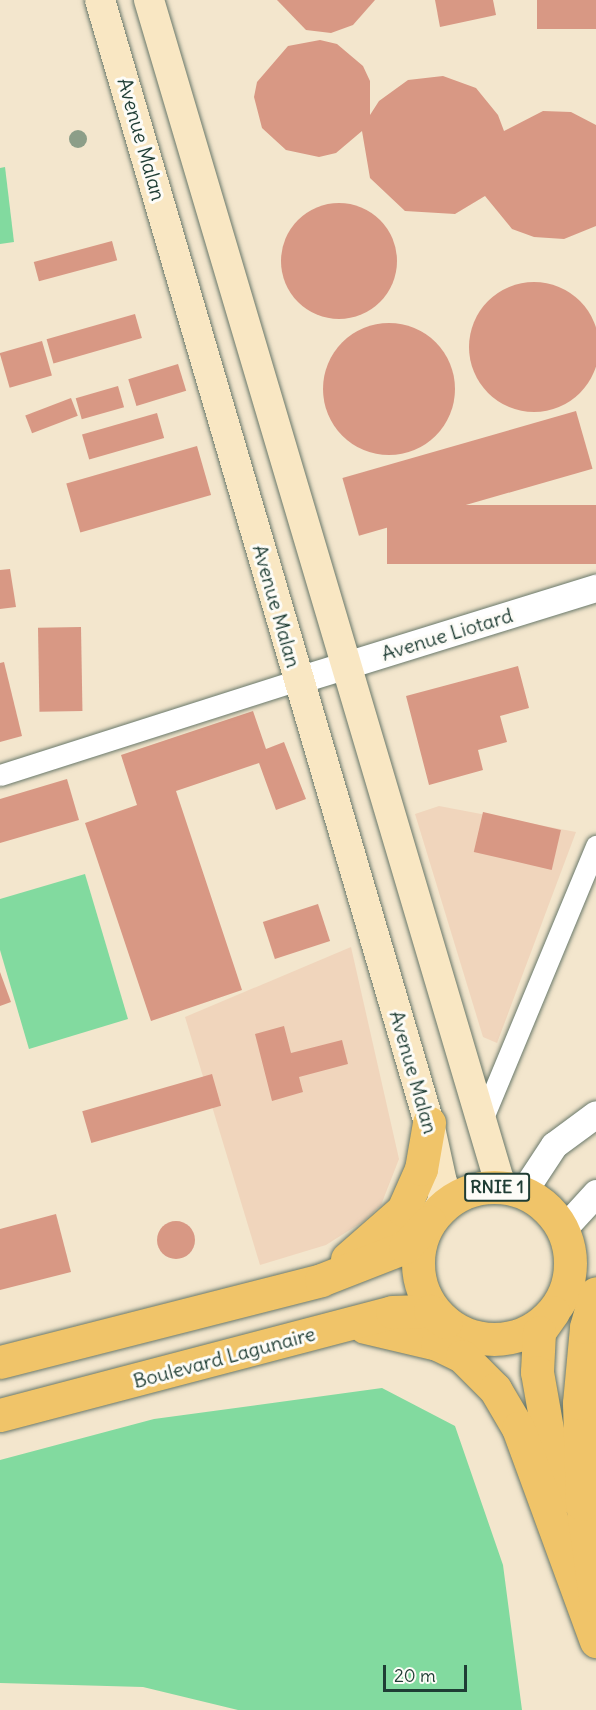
<!DOCTYPE html>
<style>
body{margin:0}
#map{position:relative;width:596px;height:1710px;overflow:hidden;background:#f3e6cd;font-family:Delius,sans-serif}
div>[style]{position:absolute}
.built>*{inset:0;background:#f0d5bc}
.green>*{inset:0;background:#82da9f}
.building>*{inset:0;background:#d89884;transform-origin:0 0}
.round{border-radius:50%}
.roads{filter:drop-shadow(0 0 2px #69786a) drop-shadow(0 0 2px #69786a)}
.minor>*{height:21px;margin:-10.5px;padding:0 10.5px;transform-origin:10.5px;border-radius:10.5px;background:#fff}
.tertiary>*{height:27px;margin:-13.5px;padding:0 13.5px;transform-origin:13.5px;border-radius:13.5px;background:#fff}
.secondary>*{height:30px;margin:-15px;padding:0 15px;transform-origin:15px;border-radius:15px;background:#f9e7c3}
.trunk>*{height:33px;margin:-16.5px;padding:0 16.5px;transform-origin:16.5px;border-radius:16.5px;background:#f0c469}
.trunk>.ring{margin:-16.5px;padding:0;box-sizing:content-box;background:none;border:33px solid #f0c469;border-radius:50%}
.trees>*{width:18px;height:18px;margin:-9px;border-radius:50%;background:#8c9e88}
span{translate:-50% -50%;white-space:nowrap;text-align:center;line-height:1.15;-webkit-text-stroke:6px #fdfcf7;paint-order:stroke}
.shield-label span{padding:2px 4px;background:#fdfcf7;border:2px solid;border-radius:4px;-webkit-text-stroke-width:0}
.shield-label{font-size:18px;color:#1f3d34;font-weight:700}
.street-label{font-size:20px;color:#1f3d34}
.scale{position:absolute;left:383px;top:1665px;width:84px;height:27px;box-sizing:border-box;border:3px solid #1f3d34;border-top:0;padding-left:8px;font-size:18px;line-height:21px;white-space:nowrap;color:#1f3d34;-webkit-text-stroke:4px #fdfcf7;paint-order:stroke}
</style>
<div id="map">
<div class="built">
<div style="clip-path:polygon(439px 806px,576px 832px,497px 1043px,483px 1037px,415px 814px)"></div>
<div style="clip-path:polygon(351px 947px,399px 1159px,381px 1205px,364px 1221px,326px 1245px,260px 1265px,185px 1017px)"></div>
</div>
<div class="green">
<div style="clip-path:polygon(5px 167px,14px 242px,0 244px,0 168px)"></div>
<div style="clip-path:polygon(85px 874px,128px 1019px,29px 1049px,0 950px,0 899px)"></div>
<div style="clip-path:polygon(382px 1388px,455px 1426px,503px 1565px,522px 1710px,238px 1710px,143px 1687px,0 1683px,0 1460px,154px 1419px)"></div>
</div>
<div class="building">
<div style="clip-path:polygon(277px 0,375px 0,353px 25px,331px 33px,306px 30px)"></div>
<div style="clip-path:polygon(435px 0,493px 0,496px 15px,440px 27px)"></div>
<div style="left:537px;top:0;width:59px;height:29px"></div>
<div style="clip-path:polygon(320px 40px,337px 44px,363px 66px,370px 81px,370px 115px,379px 101px,408px 80px,443px 76px,476px 88px,498px 115px,504px 131px,543px 111px,571px 112px,596px 125px,596px 226px,564px 239px,534px 237px,512px 229px,485px 196px,455px 214px,405px 211px,370px 178px,362px 131px,336px 153px,319px 157px,286px 150px,262px 128px,254px 97px,257px 82px,288px 46px)"></div>
<div class="round" style="left:281px;top:203px;width:116px;height:116px"></div>
<div style="left:112px;top:241px;width:20px;height:81px;rotate:75deg"></div>
<div class="round" style="left:469px;top:282px;width:130px;height:130px"></div>
<div style="left:135px;top:314px;width:25px;height:92px;rotate:74deg"></div>
<div class="round" style="left:323px;top:323px;width:132px;height:132px"></div>
<div style="left:42px;top:341px;width:36px;height:44px;rotate:74deg"></div>
<div style="left:178px;top:364px;width:28px;height:52px;rotate:73deg"></div>
<div style="left:118px;top:386px;width:22px;height:44px;rotate:74deg"></div>
<div style="left:71px;top:398px;width:19px;height:49px;rotate:69deg"></div>
<div style="left:576px;top:411px;width:60px;height:243px;rotate:74deg"></div>
<div style="left:157px;top:413px;width:26px;height:78px;rotate:74deg"></div>
<div style="left:197px;top:446px;width:51px;height:136px;rotate:74deg"></div>
<div style="left:596px;top:505px;width:59px;height:209px;rotate:90deg"></div>
<div style="clip-path:polygon(10px 569px,16px 607px,0 609px,0 570px)"></div>
<div style="left:81px;top:627px;width:84px;height:43px;rotate:89deg"></div>
<div style="clip-path:polygon(4px 662px,22px 736px,0 742px,0 663px)"></div>
<div style="clip-path:polygon(518px 666px,529px 708px,500px 716px,507px 742px,478px 750px,483px 770px,429px 785px,406px 696px)"></div>
<div style="clip-path:polygon(253px 711px,266px 749px,284px 742px,306px 799px,276px 810px,259px 763px,176px 791px,242px 990px,151px 1021px,85px 823px,137px 805px,121px 755px)"></div>
<div style="clip-path:polygon(67px 779px,79px 820px,0 843px,0 799px)"></div>
<div style="left:483px;top:812px;width:80px;height:41px;rotate:13deg"></div>
<div style="left:318px;top:904px;width:39px;height:58px;rotate:72deg"></div>
<div style="clip-path:polygon(0 972px,11px 1002px,0 1006px)"></div>
<div style="clip-path:polygon(284px 1026px,291px 1053px,342px 1040px,348px 1064px,299px 1077px,303px 1092px,272px 1101px,255px 1034px)"></div>
<div style="left:212px;top:1074px;width:33px;height:135px;rotate:74deg"></div>
<div style="clip-path:polygon(56px 1214px,71px 1272px,0 1290px,0 1229px)"></div>
<div class="round" style="left:157px;top:1221px;width:38px;height:38px"></div>
</div>
<div class="roads">
<div class="minor">
<div style="left:0;top:775px;width:313px;rotate:-17.7deg"></div>
<div style="left:482px;top:1120px;width:297px;rotate:-67.4deg"></div>
</div>
<div class="tertiary">
<div style="left:298px;top:680px;width:312px;rotate:-17.2deg"></div>
<div style="left:523px;top:1192px;width:56px;rotate:-56.6deg"></div>
<div style="left:554px;top:1145px;width:52px;rotate:-36.4deg"></div>
<div style="left:563px;top:1229px;width:49px;rotate:-47.5deg"></div>
</div>
<div class="secondary">
<div style="left:100px;top:0;width:1170px;rotate:73.67deg"></div>
<div style="left:429px;top:1123px;width:60px;rotate:77.6deg"></div>
<div style="left:442px;top:1182px;width:19px;rotate:87deg"></div>
<div style="left:443px;top:1201px;width:13px;rotate:119deg"></div>
<div style="left:149px;top:0;width:1238px;rotate:73.48deg"></div>
</div>
<div class="trunk">
<div class="ring" style="left:418px;top:1187px;width:119px;height:119px"></div>
<div style="left:347px;top:1259px;width:74px;rotate:-41.2deg"></div>
<div style="left:403px;top:1210px;width:45px;rotate:-66.3deg"></div>
<div style="left:421px;top:1169px;width:47px;rotate:-80.1deg"></div>
<div style="left:553px;top:1312px;width:24px;rotate:125deg"></div>
<div style="left:539px;top:1332px;width:40px;rotate:92.9deg"></div>
<div style="left:537px;top:1372px;width:127px;rotate:80deg"></div>
<div style="left:365px;top:1327px;width:74px;rotate:13.3deg"></div>
<div style="left:437px;top:1344px;width:28px;rotate:26deg"></div>
<div style="left:462px;top:1356px;width:47px;rotate:45deg"></div>
<div style="left:495px;top:1389px;width:45px;rotate:59.5deg"></div>
<div style="left:518px;top:1428px;width:227px;rotate:69.9deg"></div>
<div style="left:0;top:1362px;width:331px;rotate:-14.3deg"></div>
<div style="left:321px;top:1280px;width:90px;rotate:-21.4deg"></div>
<div style="left:405px;top:1247px;width:35px;rotate:-46deg"></div>
<div style="left:0;top:1415px;width:405px;rotate:-14.7deg"></div>
<div style="left:392px;top:1312px;width:38px;rotate:-2deg"></div>
<div style="left:430px;top:1311px;width:19px;rotate:35deg"></div>
<div style="left:595px;top:1596px;width:93px;rotate:-98deg"></div>
<div style="left:582px;top:1504px;width:101px;rotate:-91.7deg"></div>
<div style="left:579px;top:1403px;width:76px;rotate:-84.7deg"></div>
<div style="left:586px;top:1327px;width:35px;rotate:-74deg"></div>
</div>
</div>
<div class="trees">
<div style="left:78px;top:139px"></div>
</div>
<div class="shield-label">
<span style="left:497px;top:1187px">RNIE 1</span>
</div>
<div class="street-label">
<span style="left:142px;top:139px;rotate:74deg">Avenue Malan</span>
<span style="left:277px;top:606px;rotate:74deg">Avenue Malan</span>
<span style="left:447px;top:634px;rotate:-17deg">Avenue Liotard</span>
<span style="left:414px;top:1072px;rotate:74deg">Avenue Malan</span>
<span style="left:224px;top:1357px;rotate:-15deg">Boulevard Lagunaire</span>
</div>
<div class="scale">20 m</div>
</div>
